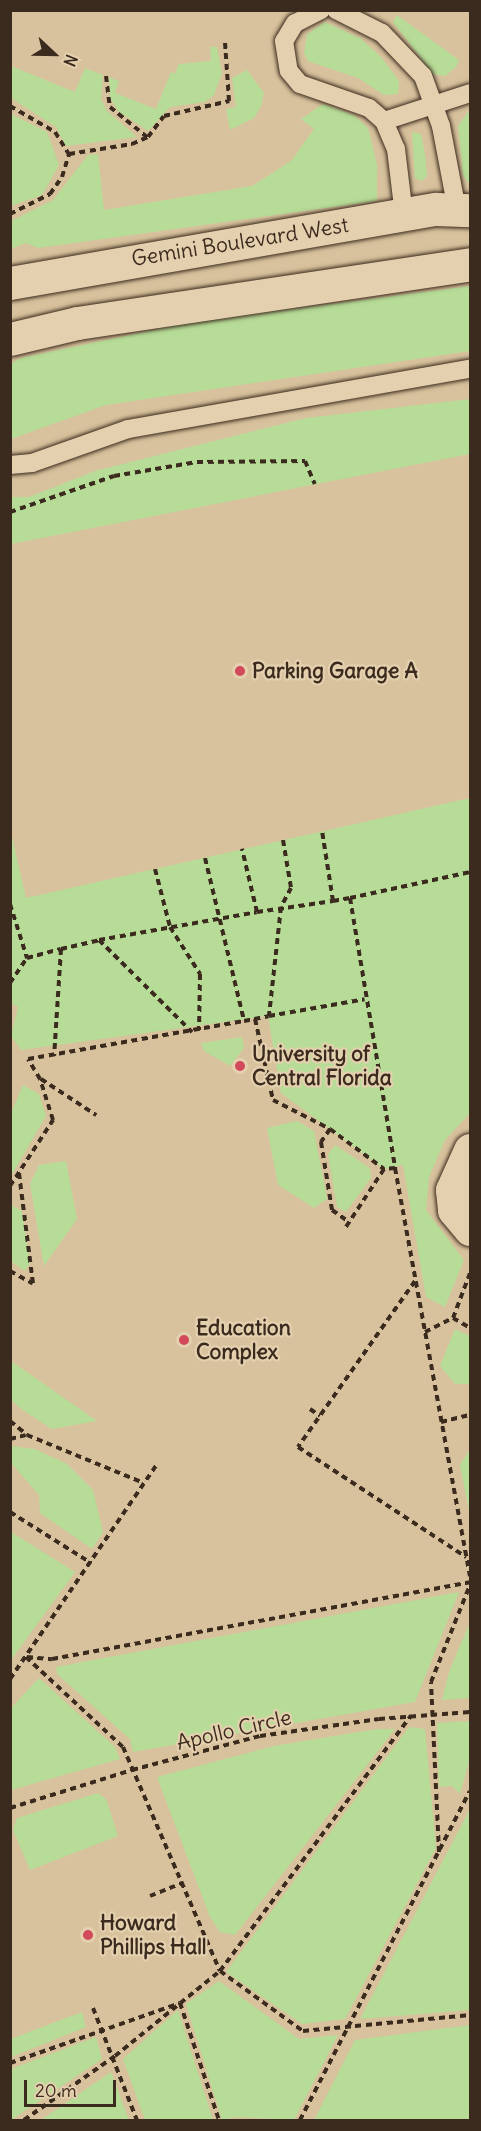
<!DOCTYPE html>
<style>
body{margin:0}
#map{position:relative;width:481px;height:2131px;overflow:hidden;background:#e4d0ae;font-family:Delius,sans-serif}
div>[style]{position:absolute}
.built>*{inset:0;background:#d8c29d;transform-origin:0 0}
.green>*{inset:0;background:#b7dc97}
.path>*{height:4px;margin-top:-2px;transform-origin:0;background:repeating-linear-gradient(90deg,#3b2a1e 0 6px,transparent 0 10.5px)}
.roads{filter:drop-shadow(0 0 2px #3b2a1e) drop-shadow(0 0 2px #3b2a1e)}
.service>*{height:18px;margin:-9px;padding:0 9px;transform-origin:9px;border-radius:9px;background:#e4d0ae}
.minor>*{height:33px;margin:-16.5px;padding:0 16.5px;transform-origin:16.5px;border-radius:16.5px;background:#e4d0ae}
.dots>*{width:16px;height:16px;translate:-50% -50%;box-sizing:border-box;border:3px solid #e4d0ae;border-radius:50%}
span{translate:-50% -50%;white-space:nowrap;text-align:center;line-height:1.15;-webkit-text-stroke:4.5px #e4d0ae;paint-order:stroke}
.street-label{font-size:21px;color:#3b2a1e}
.poi-label{font-size:21px;color:#3b2a1e;font-weight:700}
.left{translate:0 -50%;text-align:left}
.frame{position:absolute;inset:0;border:12px solid #3b2a1e;pointer-events:none}
.north{position:absolute;left:24px;top:24px;width:60px;height:60px;-webkit-text-stroke:4px #e4d0ae;paint-order:stroke;rotate:112deg;font-size:16px;font-weight:700;line-height:24px;text-align:center;color:#3b2a1e}
.north::after{content:'';display:block;margin:auto;width:21px;height:27px;background:#3b2a1e;clip-path:polygon(50% 0,100% 100%,50% 72%,0 100%)}
.scale{position:absolute;left:24px;top:2080px;width:92px;height:27px;box-sizing:border-box;border:3px solid #3b2a1e;border-top:0;padding-left:8px;font-size:18px;line-height:21px;white-space:nowrap;color:#3b2a1e;-webkit-text-stroke:4px #e4d0ae;paint-order:stroke}
</style>
<div id="map">
<div class="built">
<div style="left:11px;top:11px;width:459px;height:2109px"></div>
</div>
<div class="green">
<div style="clip-path:polygon(397px 15px,459px 60px,456px 67px,445px 76px,433px 74px,393px 22px)"></div>
<div style="clip-path:polygon(325px 22px,360px 38px,381px 57px,399px 81px,398px 94px,384px 95px,358px 78px,308px 61px,304px 53px,307px 34px)"></div>
<div style="clip-path:polygon(210px 47px,217px 47px,222px 73px,214px 95px,205px 102px,170px 107px,148px 131px,118px 111px,110px 97px,109px 77px,119px 81px,115px 93px,156px 109px,171px 72px,175px 74px,179px 64px,211px 61px)"></div>
<div style="clip-path:polygon(11px 66px,75px 92px,85px 68px,103px 75px,101px 99px,107px 111px,137px 137px,66px 146px,56px 127px,11px 98px)"></div>
<div style="clip-path:polygon(247px 70px,264px 93px,261px 106px,254px 118px,230px 130px,226px 109px,236px 107px,232px 78px)"></div>
<div style="clip-path:polygon(323px 104px,354px 115px,368px 128px,377px 165px,377px 201px,38px 248px,26px 243px,11px 249px,11px 221px,53px 200px,88px 155px,98px 154px,104px 210px,252px 186px,291px 161px,314px 129px,301px 119px)"></div>
<div style="clip-path:polygon(470px 109px,470px 183px,468px 183px,463px 175px,458px 126px)"></div>
<div style="clip-path:polygon(11px 114px,47px 132px,59px 165px,42px 195px,11px 206px)"></div>
<div style="clip-path:polygon(412px 132px,421px 134px,425px 154px,427px 176px,422px 181px,415px 178px)"></div>
<div style="clip-path:polygon(470px 286px,470px 351px,106px 405px,11px 439px,10px 364px,21px 358px,191px 322px)"></div>
<div style="clip-path:polygon(470px 399px,470px 454px,11px 544px,11px 497px,29px 497px,95px 471px,306px 418px)"></div>
<div style="clip-path:polygon(470px 798px,470px 1113px,445px 1140px,429px 1177px,426px 1210px,464px 1260px,445px 1307px,426px 1297px,403px 1165px,384px 1169px,281px 1093px,268px 1016px,21px 1050px,11px 1036px,18px 1007px,10px 1002px,11px 832px,26px 898px)"></div>
<div style="clip-path:polygon(242px 1037px,244px 1048px,230px 1066px,204px 1051px,201px 1043px)"></div>
<div style="clip-path:polygon(23px 1085px,39px 1094px,46px 1116px,11px 1176px,11px 1113px)"></div>
<div style="clip-path:polygon(297px 1121px,314px 1131px,327px 1199px,314px 1208px,278px 1185px,267px 1128px)"></div>
<div style="clip-path:polygon(335px 1145px,370px 1168px,371px 1178px,346px 1212px,337px 1207px,328px 1154px)"></div>
<div style="clip-path:polygon(66px 1161px,77px 1219px,44px 1266px,30px 1184px,39px 1165px)"></div>
<div style="clip-path:polygon(11px 1205px,22px 1211px,30px 1263px,25px 1271px,11px 1261px)"></div>
<div style="clip-path:polygon(455px 1329px,470px 1336px,470px 1384px,455px 1384px,440px 1366px)"></div>
<div style="clip-path:polygon(11px 1361px,97px 1421px,52px 1429px,21px 1409px,11px 1400px)"></div>
<div style="clip-path:polygon(11px 1446px,35px 1449px,67px 1464px,93px 1490px,103px 1532px,92px 1549px,40px 1513px,39px 1495px,11px 1463px)"></div>
<div style="clip-path:polygon(470px 1449px,470px 1517px,460px 1465px)"></div>
<div style="clip-path:polygon(11px 1532px,75px 1572px,11px 1660px,11px 1531px)"></div>
<div style="clip-path:polygon(459px 1592px,415px 1702px,133px 1752px,130px 1739px,57px 1674px,56px 1667px)"></div>
<div style="clip-path:polygon(470px 1622px,470px 1698px,442px 1700px,449px 1672px)"></div>
<div style="clip-path:polygon(39px 1678px,115px 1747px,120px 1759px,11px 1790px,11px 1708px)"></div>
<div style="clip-path:polygon(470px 1721px,470px 1758px,460px 1794px,452px 1786px,439px 1787px,437px 1723px)"></div>
<div style="clip-path:polygon(409px 1727px,425px 1729px,436px 1848px,345px 2019px,302px 2024px,226px 1972px)"></div>
<div style="clip-path:polygon(377px 1729px,395px 1729px,235px 1935px,220px 1932px,210px 1917px,157px 1777px,274px 1746px)"></div>
<div style="clip-path:polygon(98px 1793px,106px 1799px,118px 1836px,30px 1870px,13px 1830px,17px 1818px)"></div>
<div style="clip-path:polygon(470px 1809px,470px 2010px,360px 2019px)"></div>
<div style="clip-path:polygon(219px 1981px,299px 2039px,338px 2035px,294px 2120px,236px 2117px,222px 2120px,186px 2004px)"></div>
<div style="clip-path:polygon(178px 2010px,213px 2120px,145px 2120px,123px 2059px)"></div>
<div style="clip-path:polygon(82px 2012px,86px 2027px,11px 2057px,11px 2039px)"></div>
<div style="clip-path:polygon(470px 2025px,470px 2120px,314px 2120px,355px 2040px)"></div>
<div style="clip-path:polygon(96px 2037px,102px 2059px,11px 2120px,11px 2069px)"></div>
<div style="clip-path:polygon(111px 2072px,129px 2120px,41px 2120px)"></div>
</div>
<div class="path">
<div style="left:106px;top:76px;width:31px;rotate:83deg"></div>
<div style="left:110px;top:107px;width:48px;rotate:39deg"></div>
<div style="left:10px;top:106px;width:52px;rotate:30deg"></div>
<div style="left:55px;top:132px;width:26px;rotate:58deg"></div>
<div style="left:10px;top:214px;width:45px;rotate:-26.6deg"></div>
<div style="left:50px;top:194px;width:21px;rotate:-55deg"></div>
<div style="left:62px;top:177px;width:24px;rotate:-73deg"></div>
<div style="left:69px;top:154px;width:64px;rotate:-9deg"></div>
<div style="left:132px;top:144px;width:17px;rotate:-24deg"></div>
<div style="left:148px;top:137px;width:26px;rotate:-53deg"></div>
<div style="left:164px;top:116px;width:67px;rotate:-13deg"></div>
<div style="left:229px;top:101px;width:59px;rotate:-93.9deg"></div>
<div style="left:10px;top:512px;width:110px;rotate:-19.1deg"></div>
<div style="left:114px;top:476px;width:84px;rotate:-9.6deg"></div>
<div style="left:197px;top:462px;width:108px;rotate:-0.5deg"></div>
<div style="left:305px;top:461px;width:25px;rotate:67deg"></div>
<div style="left:283px;top:840px;width:49px;rotate:80.5deg"></div>
<div style="left:291px;top:888px;width:21px;rotate:118deg"></div>
<div style="left:281px;top:907px;width:110px;rotate:96.3deg"></div>
<div style="left:269px;top:1016px;width:97px;rotate:-10deg"></div>
<div style="left:205px;top:858px;width:168px;rotate:76.5deg"></div>
<div style="left:244px;top:1021px;width:25px;rotate:-11deg"></div>
<div style="left:155px;top:869px;width:60px;rotate:75.5deg"></div>
<div style="left:170px;top:927px;width:56px;rotate:57.4deg"></div>
<div style="left:200px;top:974px;width:56px;rotate:91deg"></div>
<div style="left:350px;top:898px;width:123px;rotate:-12.2deg"></div>
<div style="left:333px;top:901px;width:17px;rotate:-10deg"></div>
<div style="left:350px;top:898px;width:274px;rotate:80.5deg"></div>
<div style="left:395px;top:1168px;width:11px;rotate:175deg"></div>
<div style="left:384px;top:1169px;width:73px;rotate:123.3deg"></div>
<div style="left:10px;top:904px;width:57px;rotate:72.5deg"></div>
<div style="left:27px;top:958px;width:35px;rotate:-15deg"></div>
<div style="left:61px;top:949px;width:107px;rotate:93.7deg"></div>
<div style="left:257px;top:912px;width:77px;rotate:-8.2deg"></div>
<div style="left:333px;top:901px;width:71px;rotate:-98.9deg"></div>
<div style="left:99px;top:940px;width:160px;rotate:-10deg"></div>
<div style="left:257px;top:912px;width:65px;rotate:-103.4deg"></div>
<div style="left:61px;top:949px;width:39px;rotate:-13deg"></div>
<div style="left:99px;top:940px;width:131px;rotate:44.7deg"></div>
<div style="left:10px;top:983px;width:30px;rotate:-56deg"></div>
<div style="left:255px;top:1019px;width:83px;rotate:77.5deg"></div>
<div style="left:273px;top:1100px;width:64px;rotate:27deg"></div>
<div style="left:330px;top:1129px;width:67px;rotate:36.5deg"></div>
<div style="left:41px;top:1079px;width:66px;rotate:33.2deg"></div>
<div style="left:330px;top:1129px;width:16px;rotate:125deg"></div>
<div style="left:321px;top:1142px;width:69px;rotate:80.8deg"></div>
<div style="left:332px;top:1210px;width:21px;rotate:35deg"></div>
<div style="left:395px;top:1168px;width:415px;rotate:79.6deg"></div>
<div style="left:19px;top:1173px;width:112px;rotate:82.8deg"></div>
<div style="left:10px;top:1186px;width:79px;rotate:-56.9deg"></div>
<div style="left:53px;top:1120px;width:43px;rotate:-107.6deg"></div>
<div style="left:40px;top:1079px;width:23px;rotate:-121deg"></div>
<div style="left:28px;top:1059px;width:219px;rotate:-10deg"></div>
<div style="left:10px;top:1271px;width:26px;rotate:29deg"></div>
<div style="left:415px;top:1281px;width:203px;rotate:125.2deg"></div>
<div style="left:298px;top:1447px;width:201px;rotate:33.2deg"></div>
<div style="left:453px;top:1318px;width:20px;rotate:30deg"></div>
<div style="left:425px;top:1332px;width:31px;rotate:-27deg"></div>
<div style="left:453px;top:1318px;width:48px;rotate:-69.3deg"></div>
<div style="left:310px;top:1409px;width:12px;rotate:35deg"></div>
<div style="left:10px;top:1421px;width:22px;rotate:39deg"></div>
<div style="left:27px;top:1435px;width:126px;rotate:22.3deg"></div>
<div style="left:441px;top:1422px;width:30px;rotate:-14deg"></div>
<div style="left:10px;top:1439px;width:16px;rotate:-14deg"></div>
<div style="left:10px;top:1512px;width:96px;rotate:32.2deg"></div>
<div style="left:26px;top:1657px;width:132px;rotate:42.9deg"></div>
<div style="left:123px;top:1747px;width:244px;rotate:66.6deg"></div>
<div style="left:220px;top:1971px;width:102px;rotate:35.9deg"></div>
<div style="left:303px;top:2031px;width:168px;rotate:-5.5deg"></div>
<div style="left:27px;top:1657px;width:25px;rotate:5deg"></div>
<div style="left:52px;top:1659px;width:425px;rotate:-10.4deg"></div>
<div style="left:10px;top:1679px;width:260px;rotate:-55.6deg"></div>
<div style="left:10px;top:1808px;width:128px;rotate:-17.3deg"></div>
<div style="left:132px;top:1770px;width:132px;rotate:-14.9deg"></div>
<div style="left:260px;top:1736px;width:120px;rotate:-8.1deg"></div>
<div style="left:379px;top:1719px;width:91px;rotate:-4.4deg"></div>
<div style="left:439px;top:1852px;width:170px;rotate:-92.7deg"></div>
<div style="left:431px;top:1682px;width:105px;rotate:-68.1deg"></div>
<div style="left:150px;top:1896px;width:35px;rotate:-22deg"></div>
<div style="left:93px;top:2008px;width:120px;rotate:68.6deg"></div>
<div style="left:10px;top:2063px;width:180px;rotate:-19.4deg"></div>
<div style="left:180px;top:2003px;width:123px;rotate:71.6deg"></div>
<div style="left:24px;top:2120px;width:111px;rotate:-35.1deg"></div>
<div style="left:115px;top:2056px;width:135px;rotate:-39deg"></div>
<div style="left:220px;top:1971px;width:319px;rotate:-53.2deg"></div>
<div style="left:300px;top:2120px;width:370px;rotate:-62.7deg"></div>
</div>
<div class="roads">
<div class="service">
<div style="left:321px;top:10px;width:29px;rotate:153deg"></div>
<div style="left:295px;top:23px;width:21px;rotate:121deg"></div>
<div style="left:284px;top:41px;width:30px;rotate:81deg"></div>
<div style="left:289px;top:71px;width:17px;rotate:50deg"></div>
<div style="left:300px;top:84px;width:73px;rotate:19.2deg"></div>
<div style="left:369px;top:108px;width:20px;rotate:41deg"></div>
<div style="left:384px;top:121px;width:30px;rotate:67deg"></div>
<div style="left:396px;top:149px;width:66px;rotate:83.1deg"></div>
<div style="left:336px;top:10px;width:51px;rotate:26.6deg"></div>
<div style="left:382px;top:33px;width:59px;rotate:46.4deg"></div>
<div style="left:423px;top:76px;width:53px;rotate:70.2deg"></div>
<div style="left:441px;top:126px;width:86px;rotate:79.2deg"></div>
<div style="left:384px;top:121px;width:90px;rotate:-18deg"></div>
<div style="left:10px;top:465px;width:22px;rotate:-5deg"></div>
<div style="left:32px;top:463px;width:102px;rotate:-19.5deg"></div>
<div style="left:128px;top:429px;width:347px;rotate:-10deg"></div>
</div>
<div class="minor">
<div style="left:10px;top:283px;width:432px;rotate:-9.9deg"></div>
<div style="left:436px;top:209px;width:34px;rotate:2deg"></div>
<div style="left:10px;top:339px;width:69px;rotate:-13.4deg"></div>
<div style="left:77px;top:323px;width:397px;rotate:-8.5deg"></div>
<div style="left:470px;top:1150px;width:44px;rotate:114.2deg"></div>
<div style="left:452px;top:1190px;width:20px;rotate:84deg"></div>
<div style="left:454px;top:1210px;width:25px;rotate:50deg"></div>
</div>
</div>
<div class="dots">
<div style="left:240px;top:671px;background:#d1495b"></div>
<div style="left:240px;top:1066px;background:#d1495b"></div>
<div style="left:184px;top:1340px;background:#d1495b"></div>
<div style="left:88px;top:1935px;background:#d1495b"></div>
</div>
<div class="street-label">
<span style="left:240px;top:242px;rotate:-9deg">Gemini Boulevard West</span>
<span style="left:234px;top:1730px;rotate:-13deg">Apollo Circle</span>
</div>
<div class="poi-label">
<span class="left" style="left:252px;top:671px">Parking Garage A</span>
<span class="left" style="left:252px;top:1066px">University of<br>Central Florida</span>
<span class="left" style="left:196px;top:1340px">Education<br>Complex</span>
<span class="left" style="left:100px;top:1935px">Howard<br>Phillips Hall</span>
</div>
<div class="frame"></div>
<div class="north">N</div>
<div class="scale">20 m</div>
</div>
